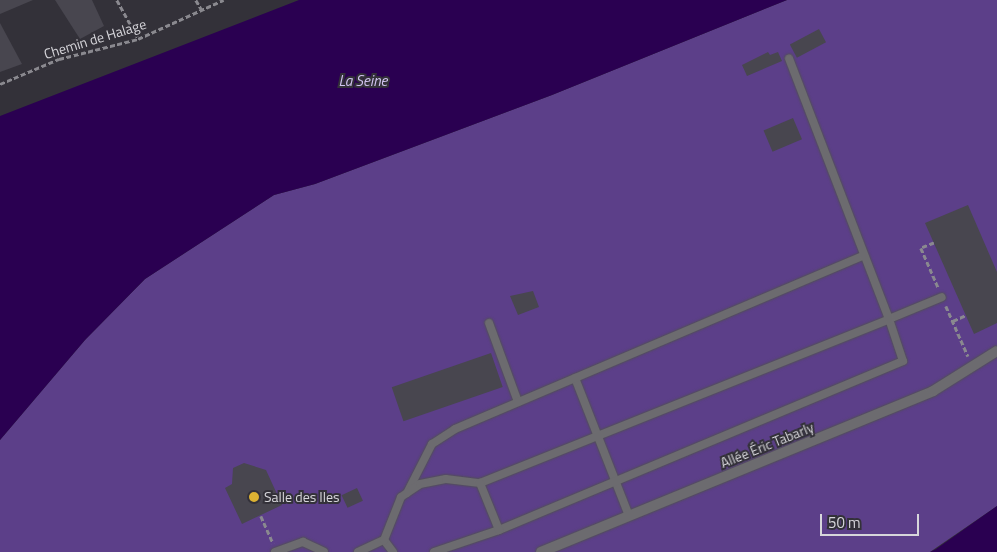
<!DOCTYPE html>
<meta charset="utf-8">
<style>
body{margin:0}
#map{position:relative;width:997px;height:552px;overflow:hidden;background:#333139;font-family:"Titillium Web",sans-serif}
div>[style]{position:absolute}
.green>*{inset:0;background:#5c3f89}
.water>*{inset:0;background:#2a0051}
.building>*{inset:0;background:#48464f;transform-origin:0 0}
.path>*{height:2.5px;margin-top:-1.25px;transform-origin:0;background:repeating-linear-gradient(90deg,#8a898f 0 5px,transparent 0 7.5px)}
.roads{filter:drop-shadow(0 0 1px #514f56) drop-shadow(0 0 1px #514f56)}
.service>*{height:8px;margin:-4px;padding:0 4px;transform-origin:4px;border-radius:4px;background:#6c6b6f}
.minor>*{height:10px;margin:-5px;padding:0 5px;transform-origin:5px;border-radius:5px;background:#6c6b6f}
.dots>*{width:14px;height:14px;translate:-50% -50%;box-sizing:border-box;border:2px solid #333139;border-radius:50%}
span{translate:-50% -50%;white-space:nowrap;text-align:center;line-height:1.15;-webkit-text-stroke:4px #333139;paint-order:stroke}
.street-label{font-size:14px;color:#d7d6db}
.poi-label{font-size:14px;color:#d7d6db}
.left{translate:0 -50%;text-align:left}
.water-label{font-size:15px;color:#d2c4f1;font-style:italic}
.scale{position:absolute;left:820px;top:514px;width:99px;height:22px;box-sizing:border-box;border:2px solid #d7d6db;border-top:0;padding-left:6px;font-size:15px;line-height:18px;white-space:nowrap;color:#d7d6db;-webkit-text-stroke:4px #333139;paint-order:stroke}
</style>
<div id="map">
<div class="green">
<div style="clip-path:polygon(787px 0,997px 0,997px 506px,930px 552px,0 552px,0 440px,85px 340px,145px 279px,274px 195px,315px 184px,552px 95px)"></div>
</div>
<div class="water">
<div style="clip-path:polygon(299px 0,787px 0,552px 95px,315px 184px,274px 195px,145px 279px,85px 340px,0 440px,0 116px)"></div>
<div style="clip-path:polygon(997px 506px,997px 552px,930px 552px,936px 549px)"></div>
</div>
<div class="building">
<div style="clip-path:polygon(0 0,33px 0,0 14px)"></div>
<div style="clip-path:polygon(55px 0,92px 0,104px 26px,80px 39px)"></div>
<div style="clip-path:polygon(0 23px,22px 64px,0 72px)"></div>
<div style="left:819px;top:29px;width:15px;height:33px;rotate:62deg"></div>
<div style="clip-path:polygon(768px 52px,770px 55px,778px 52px,782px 61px,747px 76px,742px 65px)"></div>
<div style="left:793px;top:118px;width:23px;height:32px;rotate:67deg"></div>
<div style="clip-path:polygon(968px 205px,997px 272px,997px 323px,974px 334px,925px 223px)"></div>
<div style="clip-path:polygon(533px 291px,539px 307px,518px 315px,510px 296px)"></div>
<div style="left:491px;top:353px;width:36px;height:105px;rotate:71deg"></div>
<div style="clip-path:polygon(244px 463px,266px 470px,282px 505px,242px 524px,225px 488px,232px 484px,233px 468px)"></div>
<div style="left:357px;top:488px;width:14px;height:17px;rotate:65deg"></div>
</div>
<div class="path">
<div style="left:117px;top:0;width:43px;rotate:61.1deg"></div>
<div style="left:196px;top:0;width:12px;rotate:59deg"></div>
<div style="left:0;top:84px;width:64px;rotate:-23deg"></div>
<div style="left:59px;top:59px;width:81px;rotate:-14.2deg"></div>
<div style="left:138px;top:39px;width:94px;rotate:-24.6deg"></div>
<div style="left:934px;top:243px;width:14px;rotate:159deg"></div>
<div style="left:921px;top:248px;width:43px;rotate:66.4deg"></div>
<div style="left:946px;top:306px;width:55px;rotate:66.3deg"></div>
<div style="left:953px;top:321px;width:14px;rotate:-25deg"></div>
<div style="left:261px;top:516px;width:30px;rotate:66deg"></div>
</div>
<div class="roads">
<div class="service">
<div style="left:489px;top:323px;width:84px;rotate:69.8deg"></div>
<div style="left:575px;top:378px;width:148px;rotate:68.6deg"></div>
<div style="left:407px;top:493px;width:55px;rotate:-63deg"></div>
<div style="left:432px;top:444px;width:27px;rotate:-33deg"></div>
<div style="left:455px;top:429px;width:443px;rotate:-23deg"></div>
<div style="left:499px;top:530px;width:438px;rotate:-22.7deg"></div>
<div style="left:903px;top:361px;width:44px;rotate:-108.4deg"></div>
<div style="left:889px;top:319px;width:57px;rotate:-22.5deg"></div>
<div style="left:384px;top:540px;width:15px;rotate:53deg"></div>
<div style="left:275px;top:552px;width:30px;rotate:-20deg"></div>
<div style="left:303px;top:542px;width:23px;rotate:25deg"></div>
<div style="left:358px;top:552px;width:29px;rotate:-25deg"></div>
<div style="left:384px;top:540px;width:46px;rotate:-68.4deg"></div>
<div style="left:401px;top:497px;width:23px;rotate:-34deg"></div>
<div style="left:420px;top:484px;width:26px;rotate:-11deg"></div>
<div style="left:446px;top:479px;width:34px;rotate:7deg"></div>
<div style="left:480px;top:483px;width:441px;rotate:-21.8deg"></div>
<div style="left:889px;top:319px;width:279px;rotate:-111deg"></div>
<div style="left:434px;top:552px;width:69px;rotate:-18.7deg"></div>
<div style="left:499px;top:530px;width:51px;rotate:-112deg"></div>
</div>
<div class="minor">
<div style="left:541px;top:552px;width:424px;rotate:-22.3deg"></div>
<div style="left:933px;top:391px;width:75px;rotate:-32deg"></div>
</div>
</div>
<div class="dots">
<div style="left:254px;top:497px;background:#dcb233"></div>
</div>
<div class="street-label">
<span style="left:95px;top:39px;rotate:-17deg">Chemin de Halage</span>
<span style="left:767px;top:445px;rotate:-22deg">Allée Éric Tabarly</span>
</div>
<div class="poi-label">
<span class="left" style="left:264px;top:497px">Salle des Iles</span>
</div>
<div class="water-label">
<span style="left:363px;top:81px">La Seine</span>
</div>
<div class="scale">50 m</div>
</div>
